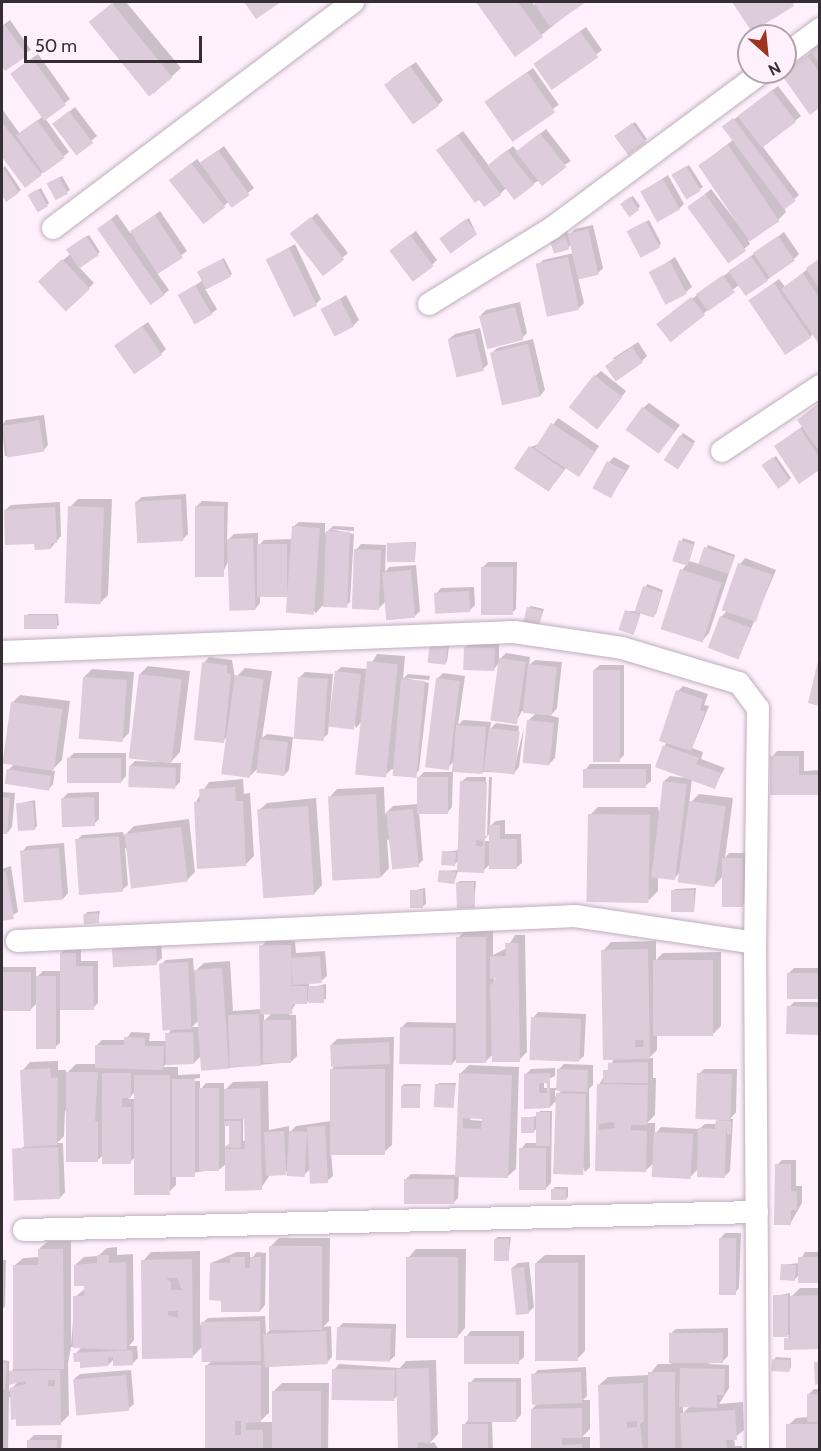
<!DOCTYPE html>
<style>
body{margin:0}
#map{position:relative;width:821px;height:1451px;overflow:hidden;background:#fef0fc;font-family:Cabin,sans-serif}
div>[style]{position:absolute}
.shadow>*{inset:0;background:#0003;transform-origin:0 0}
.building>*{inset:0;background:#ddccdb;transform-origin:0 0}
.roads{filter:drop-shadow(0 0 2px #beaebc) drop-shadow(0 0 2px #beaebc)}
.minor>*{height:22px;margin:-11px;padding:0 11px;transform-origin:11px;border-radius:11px;background:#fff}
span{translate:-50% -50%;white-space:nowrap;text-align:center;line-height:1.15;-webkit-text-stroke:4.5px #fef0fc;paint-order:stroke}
.frame{position:absolute;inset:0;border:3px solid #352e34;pointer-events:none}
.north{position:absolute;left:737px;top:24px;width:60px;height:60px;box-sizing:border-box;background:#fef0fc;border:2px solid #aea2ac;border-radius:50%;rotate:153deg;font-size:16px;font-weight:700;line-height:24px;text-align:center;color:#352e34}
.north::after{content:'';display:block;margin:auto;width:21px;height:27px;background:#9d341e;clip-path:polygon(50% 0,100% 100%,50% 72%,0 100%)}
.scale{position:absolute;left:24px;top:36px;width:178px;height:27px;box-sizing:border-box;border:3px solid #352e34;border-top:0;padding-left:8px;font-size:18px;line-height:21px;white-space:nowrap;color:#352e34;-webkit-text-stroke:4px #fef0fc;paint-order:stroke}
</style>
<div id="map">
<div class="shadow">
<div style="clip-path:polygon(115px 2px,126px 2px,181px 68px,153px 94px,99px 14px)"></div>
<div style="clip-path:polygon(478px 2px,532px 2px,534px 5px,538px 2px,583px 2px,516px 55px)"></div>
<div style="clip-path:polygon(734px 2px,796px 2px,753px 30px)"></div>
<div style="clip-path:polygon(10px 20px,31px 50px,2px 65px,2px 26px)"></div>
<div style="clip-path:polygon(586px 27px,602px 50px,553px 87px,542px 59px)"></div>
<div style="clip-path:polygon(820px 39px,820px 107px,811px 113px,783px 74px,813px 51px)"></div>
<div style="clip-path:polygon(38px 54px,70px 99px,45px 118px,69px 152px,25px 186px,2px 155px,2px 109px,20px 134px,42px 117px,17px 69px)"></div>
<div style="clip-path:polygon(416px 62px,443px 100px,438px 105px,391px 79px)"></div>
<div style="left:533px;top:68px;width:45px;height:57px;rotate:55deg"></div>
<div style="clip-path:polygon(778px 86px,801px 116px,763px 147px,799px 195px,784px 208px,786px 212px,778px 220px,748px 240px,750px 244px,728px 262px,689px 207px,711px 189px,748px 237px,700px 165px,733px 140px,724px 127px)"></div>
<div style="clip-path:polygon(75px 107px,97px 136px,77px 153px,60px 119px)"></div>
<div style="clip-path:polygon(635px 122px,647px 139px,645px 141px,619px 133px)"></div>
<div style="clip-path:polygon(546px 129px,571px 161px,533px 184px,506px 188px,500px 194px,438px 150px,463px 131px,489px 166px,513px 146px,518px 152px)"></div>
<div style="clip-path:polygon(224px 146px,254px 188px,232px 206px,229px 201px,224px 206px,177px 175px,197px 159px,201px 164px)"></div>
<div style="clip-path:polygon(689px 165px,703px 187px,687px 198px,676px 173px)"></div>
<div style="clip-path:polygon(5px 166px,21px 190px,7px 200px,2px 192px,2px 169px)"></div>
<div style="clip-path:polygon(668px 175px,684px 204px,679px 209px,642px 192px)"></div>
<div style="clip-path:polygon(62px 176px,70px 190px,56px 199px,51px 182px)"></div>
<div style="clip-path:polygon(41px 188px,49px 203px,47px 205px,32px 193px)"></div>
<div style="clip-path:polygon(633px 196px,640px 206px,638px 209px,624px 201px)"></div>
<div style="clip-path:polygon(160px 211px,187px 251px,157px 273px,169px 290px,163px 295px,99px 229px,117px 214px,130px 233px)"></div>
<div style="clip-path:polygon(317px 213px,348px 253px,323px 274px,298px 229px)"></div>
<div style="clip-path:polygon(469px 218px,476px 233px,443px 236px)"></div>
<div style="clip-path:polygon(649px 220px,661px 243px,659px 246px,631px 230px)"></div>
<div style="clip-path:polygon(593px 225px,603px 268px,598px 273px,578px 278px,584px 303px,579px 308px,538px 265px,543px 260px,574px 253px,572px 243px,568px 248px,549px 236px,567px 230px,568px 236px,575px 229px)"></div>
<div style="clip-path:polygon(416px 231px,437px 260px,432px 265px,397px 245px)"></div>
<div style="clip-path:polygon(784px 232px,799px 254px,794px 259px,767px 280px,740px 284px,671px 340px,664px 319px)"></div>
<div style="clip-path:polygon(89px 235px,100px 252px,79px 267px,94px 283px,66px 309px,40px 281px,70px 254px,70px 247px)"></div>
<div style="clip-path:polygon(295px 244px,321px 299px,316px 304px,267px 260px)"></div>
<div style="clip-path:polygon(675px 257px,692px 287px,686px 292px,651px 273px)"></div>
<div style="clip-path:polygon(224px 258px,232px 274px,205px 289px,217px 309px,211px 314px,180px 296px,203px 280px,201px 270px)"></div>
<div style="clip-path:polygon(820px 259px,820px 342px,814px 333px,810px 337px,750px 300px,779px 279px,785px 287px)"></div>
<div style="clip-path:polygon(346px 295px,359px 320px,353px 326px,322px 310px)"></div>
<div style="clip-path:polygon(520px 302px,527px 333px,522px 338px,481px 315px,486px 310px)"></div>
<div style="clip-path:polygon(148px 322px,166px 349px,161px 354px,115px 346px)"></div>
<div style="clip-path:polygon(480px 328px,488px 364px,483px 369px,449px 339px,455px 334px)"></div>
<div style="clip-path:polygon(533px 339px,545px 390px,540px 396px,492px 353px,497px 348px)"></div>
<div style="clip-path:polygon(638px 342px,647px 356px,642px 361px,612px 359px)"></div>
<div style="clip-path:polygon(601px 371px,626px 391px,602px 422px,595px 376px)"></div>
<div style="clip-path:polygon(649px 403px,680px 425px,664px 446px,643px 408px)"></div>
<div style="clip-path:polygon(820px 403px,820px 469px,800px 482px,776px 446px,803px 426px,804px 415px)"></div>
<div style="clip-path:polygon(44px 415px,48px 445px,43px 451px,5px 456px,2px 425px,6px 420px)"></div>
<div style="clip-path:polygon(558px 418px,599px 446px,583px 470px,566px 468px,554px 484px,530px 447px,539px 444px)"></div>
<div style="clip-path:polygon(683px 433px,695px 441px,680px 465px,681px 436px)"></div>
<div style="clip-path:polygon(776px 456px,791px 478px,789px 480px,766px 463px)"></div>
<div style="clip-path:polygon(614px 457px,630px 466px,611px 496px,609px 462px)"></div>
<div style="clip-path:polygon(186px 494px,188px 534px,182px 540px,136px 502px,142px 497px)"></div>
<div style="clip-path:polygon(78px 499px,112px 499px,108px 595px,100px 603px,70px 507px)"></div>
<div style="clip-path:polygon(202px 501px,228px 502px,227px 541px,234px 534px,258px 533px,258px 546px,264px 540px,293px 539px,293px 527px,299px 522px,325px 523px,325px 534px,333px 526px,354px 527px,354px 531px,330px 529px,354px 534px,350px 602px,344px 607px,322px 606px,316px 613px,291px 591px,285px 596px,260px 596px,260px 603px,255px 609px,230px 558px,221px 576px,197px 506px)"></div>
<div style="clip-path:polygon(60px 502px,61px 536px,51px 548px,36px 542px,5px 510px,11px 505px)"></div>
<div style="clip-path:polygon(683px 538px,695px 542px,689px 561px,699px 564px,708px 545px,735px 555px,709px 633px,701px 642px,682px 570px,687px 564px,674px 560px)"></div>
<div style="clip-path:polygon(416px 542px,415px 560px,388px 545px,391px 543px)"></div>
<div style="clip-path:polygon(361px 544px,386px 545px,385px 572px,389px 567px,416px 565px,420px 611px,415px 616px,386px 601px,379px 608px,356px 550px)"></div>
<div style="clip-path:polygon(745px 558px,776px 570px,739px 657px,721px 617px,727px 611px,740px 564px)"></div>
<div style="clip-path:polygon(488px 562px,517px 562px,516px 609px,511px 614px,483px 567px)"></div>
<div style="clip-path:polygon(647px 584px,663px 590px,656px 614px,641px 612px,633px 633px,626px 611px,636px 611px)"></div>
<div style="clip-path:polygon(474px 587px,475px 605px,469px 611px,436px 594px,441px 588px)"></div>
<div style="clip-path:polygon(531px 606px,544px 609px,539px 624px,528px 608px)"></div>
<div style="clip-path:polygon(28px 614px,58px 614px,59px 626px,26px 617px)"></div>
<div style="clip-path:polygon(450px 640px,447px 661px,445px 664px,431px 641px)"></div>
<div style="clip-path:polygon(471px 642px,499px 643px,499px 660px,506px 653px,530px 657px,529px 665px,535px 660px,562px 662px,557px 708px,552px 714px,542px 713px,559px 718px,555px 758px,549px 764px,529px 720px,537px 712px,522px 711px,516px 722px,500px 662px,494px 669px,465px 648px)"></div>
<div style="clip-path:polygon(377px 654px,405px 656px,403px 679px,408px 674px,430px 676px,429px 680px,405px 678px,429px 683px,419px 770px,414px 776px,392px 769px,385px 775px,362px 721px,356px 728px,336px 672px,341px 667px,368px 669px)"></div>
<div style="clip-path:polygon(209px 657px,232px 660px,235px 678px,245px 668px,272px 671px,262px 738px,267px 734px,293px 737px,289px 770px,283px 776px,258px 768px,250px 776px,228px 736px,223px 741px,204px 663px)"></div>
<div style="clip-path:polygon(820px 661px,820px 704px,810px 702px)"></div>
<div style="clip-path:polygon(600px 665px,624px 665px,624px 755px,618px 761px,594px 670px)"></div>
<div style="clip-path:polygon(148px 666px,190px 671px,180px 752px,170px 763px,181px 763px,180px 782px,175px 787px,130px 766px,135px 761px,164px 762px,140px 674px)"></div>
<div style="clip-path:polygon(92px 669px,134px 672px,129px 733px,121px 741px,84px 677px)"></div>
<div style="clip-path:polygon(305px 672px,333px 674px,328px 734px,322px 739px,300px 677px)"></div>
<div style="clip-path:polygon(443px 673px,465px 676px,458px 725px,463px 720px,491px 722px,490px 729px,496px 723px,519px 726px,514px 769px,524px 727px,519px 767px,514px 773px,453px 771px,452px 807px,447px 813px,419px 812px,423px 860px,418px 865px,387px 839px,389px 868px,381px 877px,329px 798px,337px 789px,384px 787px,385px 814px,393px 806px,418px 804px,418px 778px,424px 772px,452px 772px,453px 762px,447px 769px,437px 679px)"></div>
<div style="clip-path:polygon(683px 686px,708px 694px,704px 705px,709px 706px,692px 748px,703px 752px,701px 759px,725px 768px,714px 787px,692px 779px,689px 804px,699px 794px,733px 798px,725px 858px,729px 853px,748px 853px,748px 900px,742px 905px,724px 875px,714px 886px,680px 872px,675px 878px,658px 876px,658px 891px,649px 900px,590px 815px,598px 807px,658px 807px,660px 819px,664px 781px,670px 776px,685px 778px,665px 746px,678px 691px)"></div>
<div style="clip-path:polygon(20px 695px,70px 701px,62px 760px,51px 771px,55px 771px,53px 784px,48px 790px,8px 770px,15px 763px,12px 703px)"></div>
<div style="clip-path:polygon(777px 751px,804px 751px,804px 771px,820px 770px,820px 794px,772px 794px,772px 757px)"></div>
<div style="clip-path:polygon(74px 753px,126px 753px,126px 776px,121px 782px,69px 758px)"></div>
<div style="clip-path:polygon(590px 764px,651px 764px,651px 781px,645px 786px,585px 770px)"></div>
<div style="clip-path:polygon(evenodd,467px 777px,486px 777px,484px 836px,487px 836px,489px 777px,492px 777px,490px 826px,496px 821px,505px 820px,505px 834px,521px 834px,522px 863px,516px 868px,490px 864px,483px 871px,458px 871px,454px 883px,440px 871px,459px 870px,459px 860px,455px 864px,444px 852px,459px 850px,461px 782px,467px 777px,490px 833px,490px 841px,483px 841px,490px 833px)"></div>
<div style="clip-path:polygon(243px 779px,244px 794px,250px 793px,254px 856px,246px 864px,195px 803px,209px 782px)"></div>
<div style="clip-path:polygon(2px 792px,15px 793px,12px 827px,7px 833px,2px 832px)"></div>
<div style="clip-path:polygon(99px 792px,99px 819px,94px 824px,63px 798px,68px 793px)"></div>
<div style="clip-path:polygon(316px 798px,322px 885px,314px 894px,258px 811px,267px 803px)"></div>
<div style="clip-path:polygon(35px 800px,37px 826px,34px 829px,17px 804px)"></div>
<div style="clip-path:polygon(189px 819px,195px 872px,187px 880px,125px 848px,128px 885px,122px 890px,76px 841px,82px 835px,123px 832px,124px 836px,134px 826px)"></div>
<div style="clip-path:polygon(64px 843px,68px 893px,63px 899px,22px 852px,27px 846px)"></div>
<div style="clip-path:polygon(11px 866px,18px 912px,2px 921px,2px 869px)"></div>
<div style="clip-path:polygon(460px 881px,476px 881px,474px 906px,457px 883px)"></div>
<div style="clip-path:polygon(425px 888px,426px 904px,423px 906px,411px 891px)"></div>
<div style="clip-path:polygon(696px 888px,694px 911px,672px 891px,675px 889px)"></div>
<div style="clip-path:polygon(100px 911px,98px 922px,85px 915px,87px 912px)"></div>
<div style="clip-path:polygon(evenodd,466px 930px,493px 930px,493px 955px,507px 948px,515px 935px,525px 935px,527px 1052px,519px 1060px,493px 1054px,486px 1061px,459px 1056px,452px 1064px,401px 1028px,407px 1022px,458px 1023px,458px 938px,466px 930px,494px 977px,499px 977px,494px 984px,494px 977px)"></div>
<div style="clip-path:polygon(evenodd,266px 941px,295px 941px,296px 953px,325px 951px,327px 976px,321px 981px,309px 982px,309px 988px,326px 984px,326px 999px,296px 1003px,289px 1015px,296px 1015px,297px 1056px,291px 1062px,228px 1068px,201px 1056px,194px 1063px,167px 1063px,163px 1067px,178px 1067px,178px 1075px,200px 1074px,200px 1078px,177px 1081px,200px 1081px,200px 1090px,206px 1083px,224px 1083px,224px 1091px,233px 1082px,268px 1081px,269px 1130px,289px 1126px,289px 1133px,296px 1126px,331px 1121px,331px 1070px,336px 1065px,331px 1045px,337px 1039px,394px 1037px,392px 1145px,383px 1153px,331px 1153px,333px 1176px,327px 1181px,312px 1167px,304px 1175px,289px 1171px,270px 1175px,261px 1188px,227px 1163px,220px 1169px,176px 1175px,176px 1185px,168px 1193px,134px 1158px,130px 1162px,103px 1155px,98px 1160px,65px 1110px,64px 1136px,57px 1143px,63px 1143px,65px 1192px,60px 1198px,13px 1153px,25px 1146px,22px 1071px,30px 1062px,58px 1061px,58px 1070px,66px 1070px,66px 1074px,76px 1064px,97px 1064px,97px 1045px,102px 1040px,126px 1040px,131px 1032px,150px 1033px,149px 1041px,166px 1041px,171px 1029px,160px 965px,166px 960px,193px 958px,194px 972px,204px 963px,230px 961px,233px 1011px,262px 1009px,261px 947px,266px 941px,264px 1013px,272px 1013px,264px 1021px,264px 1013px,266px 941px,198px 1021px,199px 1027px,192px 1027px,198px 1021px,266px 941px,135px 1092px,135px 1099px,128px 1099px,135px 1092px,266px 941px,243px 1117px,246px 1117px,246px 1141px,243px 1141px,243px 1117px,266px 941px,225px 1124px,231px 1124px,230px 1143px,225px 1148px,225px 1124px)"></div>
<div style="clip-path:polygon(656px 941px,656px 960px,663px 953px,721px 952px,721px 1026px,713px 1034px,657px 1035px,657px 1050px,649px 1058px,653px 1058px,653px 1078px,656px 1078px,655px 1115px,647px 1123px,655px 1123px,655px 1134px,661px 1127px,699px 1129px,705px 1124px,717px 1124px,720px 1118px,699px 1074px,704px 1069px,737px 1069px,736px 1112px,730px 1119px,733px 1119px,730px 1171px,725px 1176px,699px 1168px,690px 1177px,655px 1162px,646px 1170px,597px 1169px,599px 1085px,614px 1059px,603px 951px,611px 942px)"></div>
<div style="clip-path:polygon(161px 942px,162px 958px,156px 963px,119px 944px)"></div>
<div style="clip-path:polygon(67px 948px,81px 948px,81px 961px,98px 961px,98px 1003px,93px 1008px,60px 1009px,60px 1043px,54px 1048px,37px 1003px,31px 1009px,2px 1009px,2px 967px,36px 967px,36px 978px,43px 971px,61px 971px,61px 953px)"></div>
<div style="clip-path:polygon(794px 968px,820px 968px,820px 998px,789px 998px,789px 973px)"></div>
<div style="clip-path:polygon(794px 1002px,820px 1002px,820px 1032px,788px 1032px,789px 1007px)"></div>
<div style="clip-path:polygon(538px 1012px,586px 1014px,584px 1056px,578px 1061px,533px 1018px)"></div>
<div style="clip-path:polygon(evenodd,564px 1064px,593px 1065px,593px 1085px,589px 1089px,590px 1167px,585px 1172px,558px 1099px,550px 1107px,526px 1107px,526px 1074px,531px 1069px,555px 1068px,555px 1076px,544px 1081px,544px 1088px,558px 1088px,558px 1070px,564px 1064px,555px 1090px,562px 1090px,555px 1097px,555px 1090px)"></div>
<div style="clip-path:polygon(evenodd,469px 1065px,519px 1067px,516px 1169px,507px 1177px,459px 1175px,458px 1198px,453px 1203px,405px 1180px,411px 1174px,456px 1175px,460px 1074px,469px 1065px,471px 1117px,483px 1117px,483px 1121px,470px 1120px,471px 1117px)"></div>
<div style="clip-path:polygon(439px 1083px,456px 1083px,453px 1105px,437px 1085px)"></div>
<div style="clip-path:polygon(404px 1084px,421px 1084px,419px 1107px,402px 1086px)"></div>
<div style="clip-path:polygon(540px 1111px,552px 1111px,551px 1183px,546px 1188px,521px 1149px,526px 1143px,538px 1143px,538px 1127px,534px 1131px,523px 1118px,537px 1116px)"></div>
<div style="clip-path:polygon(782px 1160px,796px 1160px,796px 1186px,802px 1186px,802px 1203px,790px 1224px,777px 1165px)"></div>
<div style="clip-path:polygon(555px 1187px,568px 1187px,568px 1197px,566px 1199px,553px 1190px)"></div>
<div style="clip-path:polygon(725px 1233px,741px 1233px,739px 1288px,734px 1294px,720px 1239px)"></div>
<div style="clip-path:polygon(498px 1237px,511px 1237px,508px 1259px,495px 1239px)"></div>
<div style="clip-path:polygon(279px 1238px,330px 1238px,329px 1321px,323px 1327px,331px 1326px,332px 1357px,327px 1362px,269px 1366px,269px 1413px,259px 1422px,273px 1422px,274px 1391px,282px 1383px,329px 1383px,328px 1450px,206px 1450px,206px 1366px,211px 1362px,203px 1346px,192px 1357px,144px 1358px,143px 1261px,151px 1252px,200px 1251px,200px 1325px,208px 1318px,265px 1316px,266px 1334px,270px 1330px,271px 1246px)"></div>
<div style="clip-path:polygon(48px 1241px,71px 1241px,71px 1345px,75px 1297px,86px 1288px,75px 1265px,84px 1257px,98px 1256px,107px 1248px,117px 1247px,117px 1255px,133px 1254px,134px 1340px,129px 1346px,137px 1346px,138px 1358px,132px 1364px,115px 1358px,108px 1365px,82px 1360px,75px 1354px,82px 1347px,71px 1347px,68px 1363px,69px 1415px,61px 1423px,9px 1397px,8px 1450px,2px 1450px,2px 1360px,9px 1361px,9px 1391px,19px 1381px,11px 1372px,14px 1368px,14px 1266px,23px 1258px,40px 1257px,39px 1249px)"></div>
<div style="clip-path:polygon(416px 1249px,466px 1249px,465px 1328px,457px 1337px,408px 1258px)"></div>
<div style="clip-path:polygon(237px 1252px,250px 1252px,250px 1260px,257px 1252px,266px 1253px,265px 1305px,260px 1311px,223px 1299px,211px 1263px)"></div>
<div style="clip-path:polygon(805px 1252px,820px 1252px,820px 1281px,799px 1281px,799px 1275px,795px 1279px,782px 1265px,799px 1263px)"></div>
<div style="clip-path:polygon(545px 1255px,585px 1255px,585px 1351px,576px 1360px,536px 1263px)"></div>
<div style="clip-path:polygon(2px 1260px,6px 1260px,5px 1306px,2px 1310px)"></div>
<div style="clip-path:polygon(529px 1262px,534px 1307px,528px 1313px,512px 1268px,518px 1263px)"></div>
<div style="clip-path:polygon(800px 1288px,820px 1288px,820px 1348px,786px 1348px,789px 1335px,774px 1335px,775px 1296px,790px 1293px,790px 1298px)"></div>
<div style="clip-path:polygon(343px 1323px,396px 1324px,395px 1356px,389px 1361px,338px 1328px)"></div>
<div style="clip-path:polygon(evenodd,728px 1328px,728px 1356px,723px 1361px,707px 1364px,729px 1365px,729px 1388px,719px 1404px,743px 1402px,744px 1430px,734px 1438px,735px 1446px,742px 1446px,742px 1450px,601px 1450px,599px 1385px,608px 1377px,649px 1375px,658px 1364px,671px 1364px,670px 1334px,676px 1329px,728px 1328px,683px 1406px,690px 1406px,683px 1413px,683px 1406px)"></div>
<div style="clip-path:polygon(471px 1331px,524px 1331px,524px 1357px,518px 1362px,466px 1337px)"></div>
<div style="clip-path:polygon(776px 1357px,791px 1358px,791px 1367px,789px 1370px,774px 1360px)"></div>
<div style="clip-path:polygon(436px 1360px,438px 1434px,429px 1444px,434px 1442px,439px 1450px,400px 1450px,398px 1395px,394px 1399px,334px 1370px,339px 1364px,400px 1368px,406px 1361px)"></div>
<div style="clip-path:polygon(586px 1367px,587px 1396px,583px 1400px,590px 1400px,590px 1429px,582px 1437px,590px 1437px,590px 1450px,532px 1450px,532px 1409px,537px 1404px,533px 1375px,538px 1370px)"></div>
<div style="clip-path:polygon(131px 1370px,134px 1404px,128px 1409px,74px 1379px,80px 1374px)"></div>
<div style="clip-path:polygon(475px 1378px,521px 1378px,521px 1415px,516px 1420px,492px 1420px,493px 1450px,464px 1450px,464px 1425px,469px 1419px,470px 1383px)"></div>
<div style="clip-path:polygon(814px 1389px,820px 1389px,820px 1450px,788px 1450px,787px 1426px,796px 1418px,809px 1417px,808px 1395px)"></div>
<div style="clip-path:polygon(34px 1435px,62px 1435px,61px 1450px,28px 1450px,29px 1440px)"></div>
</div>
<div class="building">
<div style="clip-path:polygon(244px 2px,281px 2px,256px 19px)"></div>
<div style="clip-path:polygon(476px 2px,518px 2px,543px 37px,515px 57px)"></div>
<div style="clip-path:polygon(536px 2px,586px 2px,550px 27px,534px 3px)"></div>
<div style="clip-path:polygon(732px 2px,791px 2px,794px 6px,752px 32px)"></div>
<div style="left:112px;top:3px;width:96px;height:30px;rotate:51deg"></div>
<div style="clip-path:polygon(4px 24px,27px 56px,5px 71px,2px 66px)"></div>
<div style="left:580px;top:31px;width:32px;height:57px;rotate:55deg"></div>
<div style="clip-path:polygon(819px 39px,819px 63px,808px 47px)"></div>
<div style="clip-path:polygon(807px 55px,819px 72px,819px 108px,810px 115px,781px 74px)"></div>
<div style="left:32px;top:58px;width:58px;height:27px;rotate:54deg"></div>
<div style="left:410px;top:66px;width:49px;height:32px;rotate:54deg"></div>
<div style="left:527px;top:72px;width:49px;height:52px;rotate:55deg"></div>
<div style="left:772px;top:90px;width:40px;height:43px;rotate:53deg"></div>
<div style="left:69px;top:111px;width:40px;height:21px;rotate:53deg"></div>
<div style="left:733px;top:118px;width:104px;height:14px;rotate:53deg"></div>
<div style="left:37px;top:120px;width:47px;height:26px;rotate:54deg"></div>
<div style="clip-path:polygon(2px 122px,42px 175px,25px 188px,2px 157px)"></div>
<div style="left:632px;top:123px;width:24px;height:22px;rotate:54deg"></div>
<div style="left:540px;top:133px;width:43px;height:31px;rotate:52deg"></div>
<div style="clip-path:polygon(457px 135px,501px 195px,484px 207px,479px 200px,475px 203px,436px 150px)"></div>
<div style="left:728px;top:145px;width:92px;height:36px;rotate:56deg"></div>
<div style="left:218px;top:150px;width:55px;height:22px;rotate:55deg"></div>
<div style="left:507px;top:150px;width:44px;height:25px;rotate:52deg"></div>
<div style="left:191px;top:163px;width:56px;height:28px;rotate:52deg"></div>
<div style="clip-path:polygon(2px 166px,19px 193px,6px 202px,2px 195px)"></div>
<div style="left:686px;top:166px;width:29px;height:17px;rotate:59deg"></div>
<div style="left:59px;top:177px;width:19px;height:14px;rotate:62deg"></div>
<div style="left:663px;top:179px;width:35px;height:26px;rotate:61deg"></div>
<div style="left:38px;top:189px;width:20px;height:12px;rotate:60deg"></div>
<div style="left:705px;top:194px;width:70px;height:22px;rotate:54deg"></div>
<div style="left:630px;top:197px;width:16px;height:12px;rotate:55deg"></div>
<div style="left:155px;top:215px;width:51px;height:30px;rotate:57deg"></div>
<div style="left:311px;top:217px;width:54px;height:27px;rotate:52deg"></div>
<div style="left:111px;top:219px;width:93px;height:17px;rotate:55deg"></div>
<div style="left:466px;top:219px;width:19px;height:33px;rotate:54deg"></div>
<div style="left:646px;top:221px;width:30px;height:22px;rotate:62deg"></div>
<div style="left:588px;top:229px;width:47px;height:21px;rotate:77deg"></div>
<div style="left:564px;top:231px;width:19px;height:16px;rotate:74deg"></div>
<div style="left:410px;top:235px;width:39px;height:26px;rotate:53deg"></div>
<div style="left:86px;top:236px;width:23px;height:24px;rotate:56deg"></div>
<div style="left:778px;top:236px;width:30px;height:30px;rotate:56deg"></div>
<div style="left:289px;top:248px;width:64px;height:26px;rotate:64deg"></div>
<div style="left:751px;top:256px;width:30px;height:27px;rotate:56deg"></div>
<div style="left:568px;top:257px;width:54px;height:33px;rotate:78deg"></div>
<div style="left:62px;top:259px;width:41px;height:33px;rotate:47deg"></div>
<div style="left:222px;top:259px;width:20px;height:28px;rotate:63deg"></div>
<div style="clip-path:polygon(819px 259px,819px 289px,806px 268px)"></div>
<div style="left:670px;top:261px;width:37px;height:24px;rotate:63deg"></div>
<div style="clip-path:polygon(803px 273px,819px 298px,819px 344px,781px 289px)"></div>
<div style="left:723px;top:275px;width:21px;height:33px;rotate:55deg"></div>
<div style="left:774px;top:283px;width:66px;height:31px;rotate:56deg"></div>
<div style="left:195px;top:285px;width:34px;height:20px;rotate:60deg"></div>
<div style="left:691px;top:297px;width:23px;height:44px;rotate:52deg"></div>
<div style="left:340px;top:299px;width:31px;height:22px;rotate:63deg"></div>
<div style="left:515px;top:307px;width:34px;height:37px;rotate:76deg"></div>
<div style="left:142px;top:326px;width:35px;height:34px;rotate:55deg"></div>
<div style="left:475px;top:333px;width:39px;height:28px;rotate:77deg"></div>
<div style="left:528px;top:344px;width:54px;height:39px;rotate:77deg"></div>
<div style="left:632px;top:347px;width:19px;height:33px;rotate:55deg"></div>
<div style="left:594px;top:375px;width:36px;height:41px;rotate:38deg"></div>
<div style="clip-path:polygon(819px 403px,819px 451px,797px 420px)"></div>
<div style="left:642px;top:407px;width:41px;height:28px;rotate:36deg"></div>
<div style="left:39px;top:420px;width:32px;height:37px;rotate:81deg"></div>
<div style="left:551px;top:423px;width:53px;height:30px;rotate:33deg"></div>
<div style="clip-path:polygon(800px 428px,819px 457px,819px 470px,799px 484px,774px 446px)"></div>
<div style="left:680px;top:435px;width:17px;height:30px;rotate:33deg"></div>
<div style="left:529px;top:446px;width:42px;height:27px;rotate:34deg"></div>
<div style="left:773px;top:457px;width:29px;height:14px;rotate:55deg"></div>
<div style="left:607px;top:461px;width:21px;height:31px;rotate:28deg"></div>
<div style="left:181px;top:499px;width:42px;height:46px;rotate:87deg"></div>
<div style="left:68px;top:506px;width:36px;height:97px;rotate:2deg"></div>
<div style="left:195px;top:506px;width:29px;height:71px"></div>
<div style="clip-path:polygon(55px 507px,57px 543px,51px 543px,51px 549px,35px 550px,34px 544px,5px 545px,4px 510px)"></div>
<div style="left:292px;top:526px;width:28px;height:87px;rotate:4deg"></div>
<div style="left:326px;top:531px;width:24px;height:76px;rotate:2deg"></div>
<div style="left:253px;top:538px;width:72px;height:26px;rotate:88deg"></div>
<div style="left:679px;top:540px;width:16px;height:22px;rotate:18deg"></div>
<div style="left:415px;top:543px;width:19px;height:28px;rotate:90deg"></div>
<div style="left:257px;top:544px;width:30px;height:53px"></div>
<div style="left:704px;top:547px;width:32px;height:18px;rotate:18deg"></div>
<div style="left:354px;top:549px;width:27px;height:60px;rotate:2deg"></div>
<div style="left:738px;top:563px;width:36px;height:50px;rotate:19deg"></div>
<div style="left:481px;top:567px;width:32px;height:48px"></div>
<div style="left:680px;top:569px;width:44px;height:63px;rotate:18deg"></div>
<div style="left:411px;top:570px;width:48px;height:29px;rotate:85deg"></div>
<div style="left:643px;top:586px;width:20px;height:27px;rotate:18deg"></div>
<div style="left:469px;top:591px;width:21px;height:35px;rotate:87deg"></div>
<div style="left:527px;top:607px;width:16px;height:15px;rotate:14deg"></div>
<div style="left:625px;top:610px;width:16px;height:21px;rotate:18deg"></div>
<div style="left:57px;top:615px;width:14px;height:33px;rotate:90deg"></div>
<div style="left:720px;top:616px;width:33px;height:34px;rotate:21deg"></div>
<div style="left:430px;top:640px;width:18px;height:23px;rotate:6deg"></div>
<div style="left:464px;top:647px;width:31px;height:23px;rotate:2deg"></div>
<div style="clip-path:polygon(819px 657px,819px 706px,808px 703px)"></div>
<div style="left:499px;top:658px;width:27px;height:63px;rotate:8deg"></div>
<div style="left:367px;top:661px;width:31px;height:114px;rotate:6deg"></div>
<div style="clip-path:polygon(202px 662px,227px 665px,227px 673px,231px 674px,224px 743px,194px 740px)"></div>
<div style="left:528px;top:664px;width:29px;height:49px;rotate:6deg"></div>
<div style="left:593px;top:670px;width:27px;height:92px"></div>
<div style="left:335px;top:671px;width:26px;height:56px;rotate:7deg"></div>
<div style="left:139px;top:674px;width:43px;height:85px;rotate:7deg"></div>
<div style="left:235px;top:675px;width:29px;height:100px;rotate:8deg"></div>
<div style="left:83px;top:677px;width:44px;height:62px;rotate:4deg"></div>
<div style="left:298px;top:677px;width:30px;height:62px;rotate:4deg"></div>
<div style="left:436px;top:678px;width:24px;height:90px;rotate:7deg"></div>
<div style="left:401px;top:679px;width:24px;height:97px;rotate:5deg"></div>
<div style="clip-path:polygon(676px 690px,703px 699px,700px 710px,705px 712px,691px 751px,659px 741px)"></div>
<div style="left:11px;top:702px;width:52px;height:62px;rotate:8deg"></div>
<div style="left:527px;top:720px;width:27px;height:43px;rotate:6deg"></div>
<div style="left:456px;top:725px;width:30px;height:47px;rotate:4deg"></div>
<div style="left:489px;top:728px;width:31px;height:43px;rotate:7deg"></div>
<div style="left:260px;top:739px;width:28px;height:34px;rotate:6deg"></div>
<div style="clip-path:polygon(663px 745px,699px 758px,696px 764px,721px 773px,715px 789px,655px 767px)"></div>
<div style="clip-path:polygon(770px 756px,799px 756px,799px 775px,819px 775px,819px 795px,770px 795px)"></div>
<div style="left:67px;top:758px;width:54px;height:25px"></div>
<div style="left:129px;top:766px;width:47px;height:21px;rotate:2deg"></div>
<div style="left:7px;top:769px;width:45px;height:15px;rotate:9deg"></div>
<div style="left:583px;top:769px;width:63px;height:19px"></div>
<div style="left:417px;top:777px;width:31px;height:37px"></div>
<div style="clip-path:polygon(evenodd,460px 781px,487px 782px,484px 873px,457px 872px,460px 781px,476px 840px,483px 841px,483px 846px,476px 846px,476px 840px)"></div>
<div style="left:663px;top:781px;width:24px;height:97px;rotate:7deg"></div>
<div style="clip-path:polygon(235px 787px,236px 801px,243px 801px,246px 866px,197px 869px,194px 802px,200px 802px,199px 789px)"></div>
<div style="left:376px;top:794px;width:84px;height:48px;rotate:87deg"></div>
<div style="clip-path:polygon(2px 797px,10px 798px,7px 834px,2px 834px)"></div>
<div style="left:94px;top:797px;width:29px;height:33px;rotate:88deg"></div>
<div style="left:689px;top:801px;width:37px;height:82px;rotate:8deg"></div>
<div style="left:33px;top:802px;width:28px;height:17px;rotate:86deg"></div>
<div style="left:308px;top:806px;width:89px;height:51px;rotate:86deg"></div>
<div style="left:413px;top:809px;width:58px;height:27px;rotate:84deg"></div>
<div style="left:588px;top:814px;width:62px;height:88px;rotate:1deg"></div>
<div style="clip-path:polygon(489px 825px,500px 825px,500px 839px,517px 839px,517px 869px,489px 869px)"></div>
<div style="left:181px;top:827px;width:55px;height:57px;rotate:83deg"></div>
<div style="left:119px;top:836px;width:56px;height:44px;rotate:86deg"></div>
<div style="left:59px;top:848px;width:52px;height:39px;rotate:86deg"></div>
<div style="left:442px;top:851px;width:14px;height:14px;rotate:4deg"></div>
<div style="left:722px;top:858px;width:21px;height:49px"></div>
<div style="left:439px;top:870px;width:17px;height:12px;rotate:7deg"></div>
<div style="clip-path:polygon(6px 871px,14px 919px,2px 921px,2px 872px)"></div>
<div style="left:474px;top:882px;width:26px;height:18px;rotate:88deg"></div>
<div style="left:410px;top:890px;width:13px;height:18px"></div>
<div style="left:671px;top:890px;width:23px;height:22px"></div>
<div style="left:98px;top:913px;width:10px;height:15px;rotate:84deg"></div>
<div style="left:486px;top:937px;width:126px;height:30px;rotate:90deg"></div>
<div style="clip-path:polygon(505px 943px,518px 943px,520px 1062px,492px 1062px,490px 986px,496px 978px,490px 979px,490px 956px,506px 956px)"></div>
<div style="left:291px;top:945px;width:69px;height:32px;rotate:89deg"></div>
<div style="left:156px;top:946px;width:19px;height:44px;rotate:87deg"></div>
<div style="clip-path:polygon(evenodd,648px 949px,650px 1059px,603px 1060px,601px 950px,648px 949px,635px 1040px,644px 1040px,643px 1047px,635px 1047px,635px 1040px)"></div>
<div style="clip-path:polygon(60px 953px,76px 953px,76px 966px,93px 966px,94px 1010px,60px 1010px)"></div>
<div style="left:320px;top:956px;width:27px;height:29px;rotate:86deg"></div>
<div style="left:653px;top:960px;width:60px;height:76px"></div>
<div style="left:188px;top:962px;width:67px;height:29px;rotate:87deg"></div>
<div style="left:222px;top:968px;width:101px;height:28px;rotate:86deg"></div>
<div style="left:2px;top:972px;width:29px;height:39px"></div>
<div style="left:787px;top:973px;width:32px;height:26px"></div>
<div style="left:36px;top:976px;width:20px;height:73px"></div>
<div style="left:307px;top:986px;width:18px;height:15px;rotate:90deg"></div>
<div style="left:308px;top:986px;width:16px;height:17px"></div>
<div style="left:787px;top:1006px;width:32px;height:28px;rotate:2deg"></div>
<div style="left:259px;top:1014px;width:52px;height:31px;rotate:88deg"></div>
<div style="left:531px;top:1017px;width:50px;height:43px;rotate:2deg"></div>
<div style="left:263px;top:1020px;width:28px;height:43px"></div>
<div style="left:400px;top:1027px;width:53px;height:37px;rotate:1deg"></div>
<div style="left:193px;top:1032px;width:32px;height:28px;rotate:88deg"></div>
<div style="clip-path:polygon(124px 1037px,145px 1038px,145px 1046px,164px 1046px,163px 1070px,95px 1068px,95px 1045px,124px 1045px)"></div>
<div style="left:389px;top:1042px;width:22px;height:59px;rotate:87deg"></div>
<div style="clip-path:polygon(648px 1062px,648px 1083px,603px 1083px,603px 1070px,608px 1070px,608px 1063px)"></div>
<div style="clip-path:polygon(50px 1068px,51px 1078px,58px 1077px,57px 1145px,24px 1147px,20px 1070px)"></div>
<div style="left:330px;top:1069px;width:55px;height:86px"></div>
<div style="left:557px;top:1069px;width:31px;height:22px;rotate:2deg"></div>
<div style="clip-path:polygon(66px 1072px,98px 1072px,95px 1121px,98px 1121px,98px 1162px,66px 1162px)"></div>
<div style="clip-path:polygon(102px 1073px,131px 1073px,131px 1098px,122px 1098px,122px 1107px,131px 1107px,131px 1164px,102px 1164px)"></div>
<div style="clip-path:polygon(evenodd,459px 1073px,512px 1075px,508px 1178px,455px 1177px,459px 1073px,463px 1118px,482px 1119px,481px 1129px,463px 1128px,463px 1118px)"></div>
<div style="clip-path:polygon(evenodd,550px 1073px,550px 1108px,524px 1109px,524px 1074px,550px 1073px,539px 1083px,547px 1083px,547px 1093px,539px 1093px,539px 1083px)"></div>
<div style="left:697px;top:1073px;width:35px;height:46px;rotate:2deg"></div>
<div style="left:134px;top:1075px;width:36px;height:120px"></div>
<div style="left:172px;top:1079px;width:23px;height:98px"></div>
<div style="left:435px;top:1084px;width:20px;height:23px;rotate:3deg"></div>
<div style="clip-path:polygon(evenodd,597px 1084px,648px 1085px,647px 1125px,631px 1125px,631px 1130px,647px 1131px,646px 1172px,595px 1171px,597px 1084px,614px 1122px,615px 1128px,599px 1130px,599px 1124px,614px 1122px)"></div>
<div style="left:401px;top:1086px;width:19px;height:22px"></div>
<div style="left:199px;top:1088px;width:20px;height:83px"></div>
<div style="clip-path:polygon(260px 1088px,262px 1190px,225px 1191px,225px 1149px,245px 1149px,244px 1119px,224px 1119px,224px 1089px)"></div>
<div style="left:556px;top:1093px;width:30px;height:81px;rotate:2deg"></div>
<div style="left:536px;top:1112px;width:14px;height:34px"></div>
<div style="left:521px;top:1117px;width:13px;height:16px"></div>
<div style="clip-path:polygon(716px 1120px,731px 1121px,731px 1135px,727px 1134px,726px 1128px,725px 1178px,697px 1177px,698px 1128px,715px 1129px)"></div>
<div style="clip-path:polygon(224px 1121px,241px 1121px,241px 1148px,224px 1147px,229px 1144px,229px 1126px,224px 1126px)"></div>
<div style="left:325px;top:1126px;width:57px;height:18px;rotate:87deg"></div>
<div style="left:284px;top:1131px;width:44px;height:20px;rotate:87deg"></div>
<div style="left:289px;top:1131px;width:18px;height:45px;rotate:3deg"></div>
<div style="left:654px;top:1132px;width:39px;height:45px;rotate:3deg"></div>
<div style="left:58px;top:1147px;width:52px;height:46px;rotate:88deg"></div>
<div style="left:519px;top:1148px;width:27px;height:42px"></div>
<div style="clip-path:polygon(775px 1164px,791px 1164px,791px 1191px,797px 1191px,797px 1210px,791px 1210px,791px 1225px,774px 1225px)"></div>
<div style="left:404px;top:1179px;width:50px;height:25px"></div>
<div style="left:551px;top:1189px;width:15px;height:11px"></div>
<div style="left:719px;top:1238px;width:17px;height:57px"></div>
<div style="left:494px;top:1239px;width:15px;height:22px"></div>
<div style="left:269px;top:1246px;width:53px;height:84px"></div>
<div style="clip-path:polygon(38px 1249px,63px 1249px,64px 1369px,13px 1369px,13px 1265px,38px 1265px)"></div>
<div style="clip-path:polygon(97px 1255px,109px 1255px,109px 1263px,126px 1262px,127px 1350px,73px 1348px,73px 1296px,84px 1296px,84px 1286px,74px 1286px,74px 1265px,97px 1263px)"></div>
<div style="clip-path:polygon(230px 1257px,245px 1257px,245px 1268px,250px 1268px,250px 1257px,261px 1257px,260px 1312px,221px 1312px,221px 1301px,209px 1300px,210px 1263px,230px 1263px)"></div>
<div style="left:406px;top:1257px;width:52px;height:81px"></div>
<div style="left:798px;top:1257px;width:21px;height:26px"></div>
<div style="clip-path:polygon(evenodd,192px 1259px,193px 1358px,142px 1359px,141px 1260px,192px 1259px,166px 1278px,177px 1278px,182px 1290px,171px 1290px,171px 1282px,166px 1278px,192px 1259px,168px 1311px,178px 1311px,178px 1318px,168px 1315px,168px 1311px)"></div>
<div style="left:535px;top:1263px;width:43px;height:98px"></div>
<div style="left:781px;top:1264px;width:15px;height:16px;rotate:4deg"></div>
<div style="left:524px;top:1267px;width:47px;height:13px;rotate:84deg"></div>
<div style="left:773px;top:1295px;width:15px;height:42px"></div>
<div style="clip-path:polygon(819px 1295px,819px 1349px,784px 1350px,784px 1338px,790px 1338px,790px 1296px)"></div>
<div style="left:260px;top:1321px;width:40px;height:59px;rotate:89deg"></div>
<div style="left:337px;top:1327px;width:54px;height:33px;rotate:2deg"></div>
<div style="left:326px;top:1331px;width:33px;height:63px;rotate:87deg"></div>
<div style="left:723px;top:1333px;width:30px;height:54px;rotate:90deg"></div>
<div style="left:464px;top:1336px;width:55px;height:28px"></div>
<div style="clip-path:polygon(132px 1350px,133px 1365px,113px 1366px,113px 1357px,108px 1358px,108px 1366px,80px 1368px,80px 1362px,74px 1362px,73px 1353px)"></div>
<div style="left:772px;top:1359px;width:18px;height:12px;rotate:3deg"></div>
<div style="clip-path:polygon(2px 1362px,7px 1363px,5px 1389px,2px 1389px)"></div>
<div style="clip-path:polygon(814px 1362px,819px 1362px,819px 1384px,815px 1385px)"></div>
<div style="clip-path:polygon(evenodd,205px 1365px,261px 1365px,261px 1422px,246px 1423px,246px 1430px,263px 1430px,263px 1449px,205px 1449px,205px 1365px,235px 1421px,241px 1421px,241px 1435px,235px 1435px,235px 1421px)"></div>
<div style="clip-path:polygon(429px 1368px,431px 1444px,418px 1442px,417px 1449px,398px 1449px,396px 1369px)"></div>
<div style="clip-path:polygon(680px 1368px,725px 1369px,724px 1395px,717px 1395px,717px 1408px,679px 1407px)"></div>
<div style="left:332px;top:1369px;width:63px;height:31px;rotate:1deg"></div>
<div style="clip-path:polygon(evenodd,60px 1370px,61px 1425px,16px 1426px,16px 1419px,11px 1420px,10px 1388px,26px 1384px,26px 1381px,9px 1385px,9px 1371px,60px 1370px,48px 1380px,55px 1380px,55px 1386px,48px 1386px,48px 1380px)"></div>
<div style="left:581px;top:1372px;width:31px;height:50px;rotate:88deg"></div>
<div style="left:648px;top:1372px;width:27px;height:77px"></div>
<div style="left:126px;top:1375px;width:36px;height:53px;rotate:85deg"></div>
<div style="left:516px;top:1382px;width:40px;height:48px;rotate:90deg"></div>
<div style="clip-path:polygon(evenodd,643px 1383px,644px 1422px,640px 1424px,643px 1449px,600px 1449px,598px 1385px,643px 1383px,637px 1421px,637px 1427px,627px 1428px,627px 1422px,637px 1421px)"></div>
<div style="left:272px;top:1391px;width:49px;height:58px"></div>
<div style="left:807px;top:1394px;width:12px;height:28px"></div>
<div style="clip-path:polygon(582px 1408px,582px 1438px,562px 1438px,562px 1445px,582px 1444px,582px 1449px,531px 1449px,531px 1409px)"></div>
<div style="clip-path:polygon(735px 1410px,737px 1440px,726px 1440px,727px 1449px,682px 1449px,680px 1413px)"></div>
<div style="left:462px;top:1424px;width:26px;height:25px"></div>
<div style="left:819px;top:1424px;width:25px;height:33px;rotate:90deg"></div>
<div style="left:27px;top:1440px;width:30px;height:9px"></div>
</div>
<div class="roads">
<div class="minor">
<div style="left:785px;top:55px;width:44px;rotate:-36.6deg"></div>
<div style="left:53px;top:228px;width:376px;rotate:-37deg"></div>
<div style="left:429px;top:304px;width:145px;rotate:-31.7deg"></div>
<div style="left:552px;top:228px;width:262px;rotate:-36.6deg"></div>
<div style="left:722px;top:451px;width:118px;rotate:-33.6deg"></div>
<div style="left:2px;top:652px;width:512px;rotate:-2.24deg"></div>
<div style="left:514px;top:632px;width:109px;rotate:8.4deg"></div>
<div style="left:622px;top:648px;width:122px;rotate:16.7deg"></div>
<div style="left:739px;top:683px;width:31px;rotate:53deg"></div>
<div style="left:758px;top:708px;width:235px;rotate:90.7deg"></div>
<div style="left:755px;top:943px;width:507px;rotate:89.66deg"></div>
<div style="left:17px;top:941px;width:559px;rotate:-2.57deg"></div>
<div style="left:575px;top:916px;width:182px;rotate:8.5deg"></div>
<div style="left:24px;top:1230px;width:733px;rotate:-1.41deg"></div>
</div>
</div>
<div class="frame"></div>
<div class="north">N</div>
<div class="scale">50 m</div>
</div>
